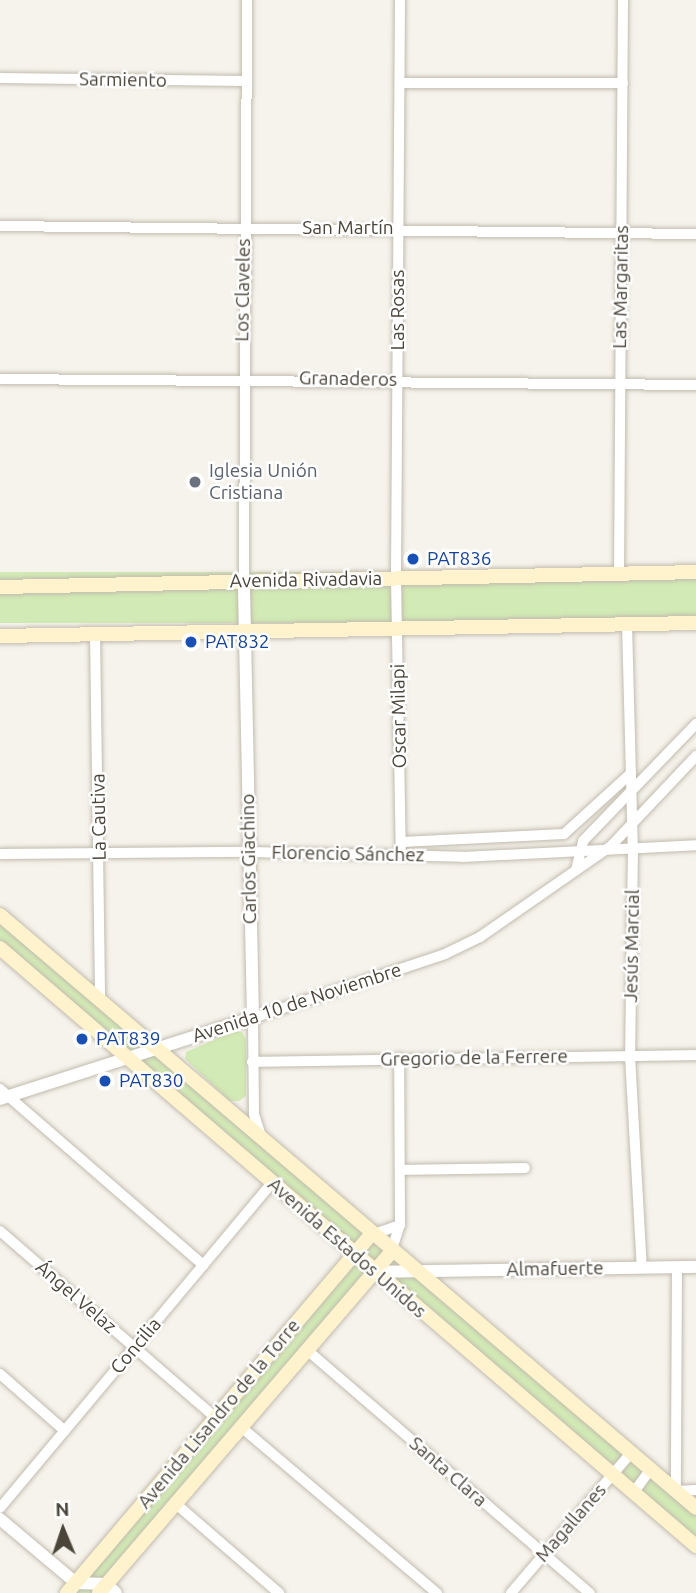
<!DOCTYPE html>
<meta charset="utf-8">
<style>
body{margin:0}
#map{position:relative;width:696px;height:1593px;overflow:hidden;background:#f6f3ec;font-family:Ubuntu,sans-serif}
div>[style]{position:absolute}
.green>*{inset:0;background:#d2eab5;transform-origin:0 0}
.roads{filter:drop-shadow(0 0 2px #c2bbae) drop-shadow(0 0 2px #c2bbae)}
.minor>*{height:10px;margin:-5px;padding:0 5px;transform-origin:5px;border-radius:5px;background:#fff}
.tertiary>*{height:12px;margin:-6px;padding:0 6px;transform-origin:6px;border-radius:6px;background:#fff}
.secondary>*{height:14px;margin:-7px;padding:0 7px;transform-origin:7px;border-radius:7px;background:#fff3cd}
.dots>*{width:19px;height:19px;translate:-50% -50%;box-sizing:border-box;border:4px solid #fff;border-radius:50%}
span{translate:-50% -50%;white-space:nowrap;text-align:center;line-height:1.15;-webkit-text-stroke:5px #fff;paint-order:stroke}
.street-label{font-size:19px;color:#4b4439}
.worship-label{font-size:19px;color:#5b616d}
.left{translate:0 -50%;text-align:left}
.transit-label{font-size:19px;color:#164399}
.north{position:absolute;left:28px;top:1495px;width:70px;height:70px;-webkit-text-stroke:5px #fff;paint-order:stroke;rotate:358deg;font-size:19px;font-weight:700;line-height:28px;text-align:center;color:#4b4439}
.north::after{content:'';display:block;margin:auto;width:24px;height:32px;background:#4b4439;clip-path:polygon(50% 0,100% 100%,50% 72%,0 100%)}
</style>
<div id="map">
<div class="green">
<div style="left:696px;top:572px;width:51px;height:696px;rotate:90deg"></div>
<div style="clip-path:polygon(0 915px,696px 1508px,696px 1546px,373px 1272px,99px 1593px,67px 1593px,353px 1255px,0 948px)"></div>
<div style="clip-path:polygon(232px 1032px,242px 1032px,246px 1040px,246px 1096px,239px 1101px,230px 1101px,185px 1059px,186px 1052px)"></div>
</div>
<div class="roads">
<div class="minor">
<div style="left:400px;top:0;width:578px;rotate:90.4deg"></div>
<div style="left:396px;top:578px;width:275px;rotate:89deg"></div>
<div style="left:0;top:78px;width:246px;rotate:0.7deg"></div>
<div style="left:400px;top:83px;width:223px"></div>
<div style="left:0;top:226px;width:696px;rotate:0.66deg"></div>
<div style="left:0;top:379px;width:696px;rotate:0.49deg"></div>
<div style="left:619px;top:573px;width:573px;rotate:-89.6deg"></div>
<div style="left:244px;top:581px;width:581px;rotate:-89.7deg"></div>
<div style="left:627px;top:624px;width:223px;rotate:88.5deg"></div>
<div style="left:633px;top:847px;width:209px;rotate:90.8deg"></div>
<div style="left:630px;top:1056px;width:212px;rotate:86.8deg"></div>
<div style="left:95px;top:633px;width:367px;rotate:89.2deg"></div>
<div style="left:401px;top:842px;width:163px;rotate:-2.8deg"></div>
<div style="left:564px;top:834px;width:88px;rotate:-42.2deg"></div>
<div style="left:0;top:854px;width:249px;rotate:-0.5deg"></div>
<div style="left:249px;top:852px;width:214px;rotate:1.3deg"></div>
<div style="left:463px;top:857px;width:233px;rotate:-2.9deg"></div>
<div style="left:576px;top:870px;width:30px;rotate:-76deg"></div>
<div style="left:583px;top:841px;width:163px;rotate:-46deg"></div>
<div style="left:252px;top:1062px;width:444px;rotate:-0.9deg"></div>
<div style="left:0;top:1089px;width:269px;rotate:40.9deg"></div>
<div style="left:261px;top:1136px;width:23px;rotate:-108deg"></div>
<div style="left:254px;top:1114px;width:96px;rotate:-90.6deg"></div>
<div style="left:253px;top:1018px;width:202px;rotate:-18.4deg"></div>
<div style="left:445px;top:954px;width:39px;rotate:-26deg"></div>
<div style="left:480px;top:937px;width:160px;rotate:-34.8deg"></div>
<div style="left:611px;top:846px;width:124px;rotate:-46.6deg"></div>
<div style="left:400px;top:1170px;width:125px;rotate:-0.9deg"></div>
<div style="left:0;top:1231px;width:286px;rotate:40.9deg"></div>
<div style="left:371px;top:1235px;width:31px;rotate:-19deg"></div>
<div style="left:391px;top:1252px;width:28px;rotate:-72deg"></div>
<div style="left:400px;top:1225px;width:167px;rotate:-90.3deg"></div>
<div style="left:677px;top:1267px;width:224px;rotate:90.3deg"></div>
<div style="left:676px;top:1491px;width:20px;rotate:-3deg"></div>
<div style="left:307px;top:1350px;width:373px;rotate:40.7deg"></div>
<div style="left:0;top:1374px;width:86px;rotate:41.2deg"></div>
<div style="left:241px;top:1427px;width:257px;rotate:40.3deg"></div>
<div style="left:634px;top:1492px;width:27px;rotate:-54deg"></div>
<div style="left:175px;top:1503px;width:138px;rotate:40.9deg"></div>
<div style="left:0;top:1508px;width:422px;rotate:-50.1deg"></div>
<div style="left:511px;top:1593px;width:184px;rotate:-49.4deg"></div>
</div>
<div class="tertiary">
<div style="left:0;top:1099px;width:266px;rotate:-17.8deg"></div>
<div style="left:253px;top:1018px;width:437px;rotate:-91.2deg"></div>
<div style="left:373px;top:1272px;width:323px;rotate:-0.9deg"></div>
<div style="left:0;top:1519px;width:99px;rotate:40.1deg"></div>
<div style="left:76px;top:1583px;width:30px;rotate:2deg"></div>
<div style="left:106px;top:1584px;width:13px;rotate:42deg"></div>
</div>
<div class="secondary">
<div style="left:0;top:587px;width:696px;rotate:-1.23deg"></div>
<div style="left:0;top:636px;width:696px;rotate:-1.07deg"></div>
<div style="left:0;top:915px;width:914px;rotate:40.43deg"></div>
<div style="left:0;top:948px;width:918px;rotate:40.67deg"></div>
<div style="left:67px;top:1593px;width:470px;rotate:-49.7deg"></div>
<div style="left:99px;top:1593px;width:449px;rotate:-49.4deg"></div>
</div>
</div>
<div class="dots">
<div style="left:195px;top:482px;background:#6b7280"></div>
<div style="left:413px;top:559px;background:#1a4fb4"></div>
<div style="left:191px;top:642px;background:#1a4fb4"></div>
<div style="left:82px;top:1039px;background:#1a4fb4"></div>
<div style="left:105px;top:1081px;background:#1a4fb4"></div>
</div>
<div class="street-label">
<span style="left:123px;top:80px;rotate:1deg">Sarmiento</span>
<span style="left:348px;top:228px">San Martín</span>
<span style="left:621px;top:287px;rotate:-89deg">Las Margaritas</span>
<span style="left:243px;top:290px;rotate:-89deg">Los Claveles</span>
<span style="left:398px;top:310px;rotate:-90deg">Las Rosas</span>
<span style="left:348px;top:379px;rotate:1deg">Granaderos</span>
<span style="left:306px;top:580px;rotate:-1deg">Avenida Rivadavia</span>
<span style="left:399px;top:716px;rotate:-91deg">Oscar Milapi</span>
<span style="left:99px;top:817px;rotate:-91deg">La Cautiva</span>
<span style="left:348px;top:854px;rotate:1deg">Florencio Sánchez</span>
<span style="left:249px;top:859px;rotate:-91deg">Carlos Giachino</span>
<span style="left:632px;top:946px;rotate:-89deg">Jesús Marcial</span>
<span style="left:297px;top:1003px;rotate:-18deg">Avenida 10 de Noviembre</span>
<span style="left:474px;top:1058px;rotate:-1deg">Gregorio de la Ferrere</span>
<span style="left:347px;top:1248px;rotate:41deg">Avenida Estados Unidos</span>
<span style="left:555px;top:1269px;rotate:-1deg">Almafuerte</span>
<span style="left:76px;top:1297px;rotate:41deg">Ángel Velaz</span>
<span style="left:136px;top:1346px;rotate:-50deg">Concilia</span>
<span style="left:219px;top:1414px;rotate:-50deg">Avenida Lisandro de la Torre</span>
<span style="left:448px;top:1472px;rotate:41deg">Santa Clara</span>
<span style="left:571px;top:1523px;rotate:-49deg">Magallanes</span>
</div>
<div class="worship-label">
<span class="left" style="left:209px;top:482px">Iglesia Unión<br>Cristiana</span>
</div>
<div class="transit-label">
<span class="left" style="left:427px;top:559px">PAT836</span>
<span class="left" style="left:205px;top:642px">PAT832</span>
<span class="left" style="left:96px;top:1039px">PAT839</span>
<span class="left" style="left:119px;top:1081px">PAT830</span>
</div>
<div class="north">N</div>
</div>
